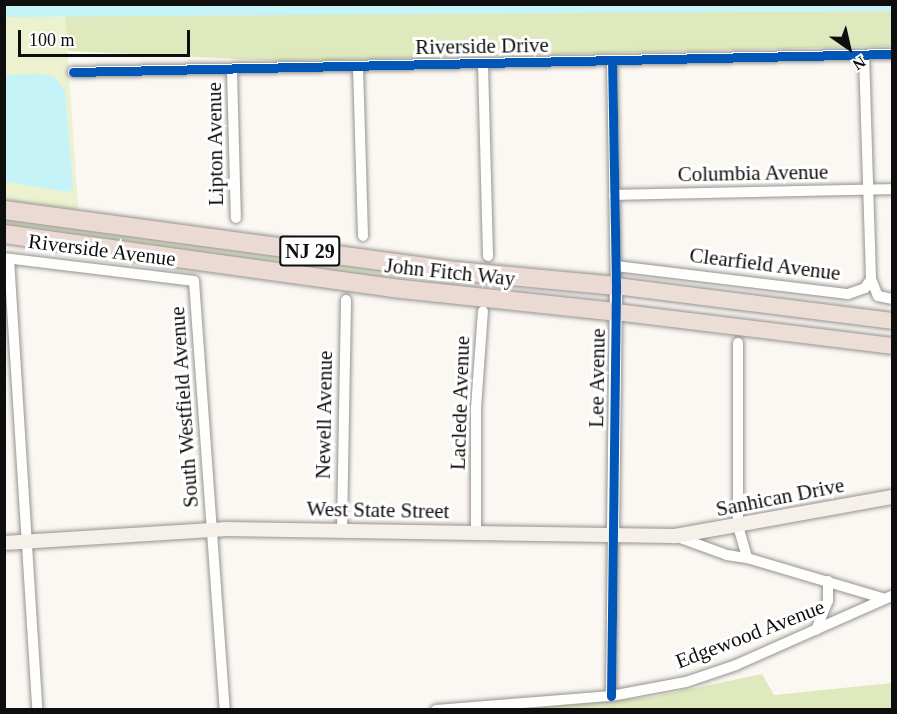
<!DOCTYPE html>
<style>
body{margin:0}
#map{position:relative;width:897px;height:714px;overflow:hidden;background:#fbf7f2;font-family:Georgia,serif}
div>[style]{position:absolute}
.green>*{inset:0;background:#ecf2d0}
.forest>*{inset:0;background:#deeabd}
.water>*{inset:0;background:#c5f3f8}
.roads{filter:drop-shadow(0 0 2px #959391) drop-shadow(0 0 2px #959391)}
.minor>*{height:10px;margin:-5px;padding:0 5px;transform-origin:5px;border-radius:5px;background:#fefefd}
.tertiary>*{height:12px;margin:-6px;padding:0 6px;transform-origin:6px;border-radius:6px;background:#fefefd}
.secondary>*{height:14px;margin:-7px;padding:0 7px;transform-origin:7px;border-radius:7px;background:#f5f1ea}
.trunk>*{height:16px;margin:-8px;padding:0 8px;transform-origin:8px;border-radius:8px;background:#ecded6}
.motorway>*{height:18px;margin:-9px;padding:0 9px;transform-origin:9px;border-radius:9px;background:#ebd9d3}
.cycleway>*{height:9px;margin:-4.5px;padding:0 4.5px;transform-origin:4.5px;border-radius:4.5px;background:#0057b8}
span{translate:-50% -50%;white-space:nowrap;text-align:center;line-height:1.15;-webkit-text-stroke:6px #fff;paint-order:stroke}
.shield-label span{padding:2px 4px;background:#fff;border:2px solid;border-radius:4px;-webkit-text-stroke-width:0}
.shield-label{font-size:20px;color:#0e0e0e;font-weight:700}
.street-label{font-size:21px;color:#0e0e0e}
.frame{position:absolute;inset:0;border:6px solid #0e0e0e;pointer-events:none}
.north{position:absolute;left:819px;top:18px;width:60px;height:60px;-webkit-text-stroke:4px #fff;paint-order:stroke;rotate:146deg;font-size:16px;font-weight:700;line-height:24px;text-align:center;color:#0e0e0e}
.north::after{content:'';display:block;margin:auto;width:21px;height:27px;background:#0e0e0e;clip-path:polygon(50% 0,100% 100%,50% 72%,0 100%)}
.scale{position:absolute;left:18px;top:30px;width:172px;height:27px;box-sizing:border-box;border:3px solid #0e0e0e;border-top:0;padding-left:8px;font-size:18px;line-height:21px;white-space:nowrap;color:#0e0e0e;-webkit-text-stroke:4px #fff;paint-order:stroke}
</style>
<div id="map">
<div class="green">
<div style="clip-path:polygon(65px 14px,79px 221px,5px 210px,4px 17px)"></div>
<div style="clip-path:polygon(5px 219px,427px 277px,428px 280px,351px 275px,5px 225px)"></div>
</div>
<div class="forest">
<div style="clip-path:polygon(892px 11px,892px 46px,282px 61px,68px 51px,65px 14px)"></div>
<div style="clip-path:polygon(762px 674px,774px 695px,892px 683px,892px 709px,514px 710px,652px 697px)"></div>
</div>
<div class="water">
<div style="clip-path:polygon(892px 4px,892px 11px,4px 17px,5px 4px)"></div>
<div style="clip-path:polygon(39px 74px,53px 76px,65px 90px,73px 188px,68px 192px,5px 182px,5px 75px)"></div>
</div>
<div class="roads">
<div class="minor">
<div style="left:864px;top:55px;width:224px;rotate:88.2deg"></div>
<div style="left:871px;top:279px;width:18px;rotate:68deg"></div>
<div style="left:878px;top:296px;width:14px;rotate:12deg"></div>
<div style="left:612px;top:60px;width:226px;rotate:89deg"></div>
<div style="left:483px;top:64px;width:192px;rotate:88.5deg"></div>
<div style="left:358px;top:67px;width:169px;rotate:88.3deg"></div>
<div style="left:232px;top:70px;width:148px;rotate:88.5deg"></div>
<div style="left:73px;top:72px;width:819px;rotate:-1.26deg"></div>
<div style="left:614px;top:195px;width:278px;rotate:-1.2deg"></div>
<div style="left:4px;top:258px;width:191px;rotate:6.9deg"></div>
<div style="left:194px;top:281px;width:430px;rotate:85.9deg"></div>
<div style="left:9px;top:259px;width:452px;rotate:86.4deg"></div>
<div style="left:616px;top:266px;width:234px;rotate:6.9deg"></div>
<div style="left:848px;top:294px;width:18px;rotate:-19deg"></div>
<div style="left:865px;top:288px;width:11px;rotate:-56deg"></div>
<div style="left:738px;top:343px;width:183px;rotate:90deg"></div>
<div style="left:738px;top:526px;width:33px;rotate:74deg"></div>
<div style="left:342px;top:530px;width:230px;rotate:-89deg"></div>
<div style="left:476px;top:532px;width:124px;rotate:-90deg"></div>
<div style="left:476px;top:408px;width:97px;rotate:-85.9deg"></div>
<div style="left:675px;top:536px;width:55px;rotate:20.1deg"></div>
<div style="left:727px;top:555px;width:20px;rotate:9deg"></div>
<div style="left:747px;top:558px;width:141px;rotate:16.5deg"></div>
<div style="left:816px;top:630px;width:31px;rotate:-68deg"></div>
<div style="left:828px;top:601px;width:20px;rotate:-90deg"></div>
<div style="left:611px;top:696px;width:162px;rotate:-89.3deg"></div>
<div style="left:436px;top:710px;width:176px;rotate:-4.6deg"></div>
<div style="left:611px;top:696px;width:76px;rotate:-10.6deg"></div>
<div style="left:686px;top:682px;width:53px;rotate:-18.8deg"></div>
<div style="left:736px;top:665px;width:171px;rotate:-23.9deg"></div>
</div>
<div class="tertiary">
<div style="left:613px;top:534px;width:248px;rotate:-89.3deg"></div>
</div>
<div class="secondary">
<div style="left:4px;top:543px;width:220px;rotate:-3.6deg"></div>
<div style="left:224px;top:529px;width:451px;rotate:0.9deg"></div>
<div style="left:675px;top:536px;width:220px;rotate:-10.2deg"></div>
</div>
<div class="trunk">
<div style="left:616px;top:286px;width:278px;rotate:7.2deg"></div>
<div style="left:616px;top:312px;width:278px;rotate:7deg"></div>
</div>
<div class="motorway">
<div style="left:4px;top:210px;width:457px;rotate:7.7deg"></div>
<div style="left:457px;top:271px;width:160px;rotate:5.4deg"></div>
<div style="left:4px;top:234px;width:392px;rotate:7.9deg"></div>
<div style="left:392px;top:288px;width:225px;rotate:6.1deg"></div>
</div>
</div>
<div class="cycleway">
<div style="left:73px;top:72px;width:819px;rotate:-1.26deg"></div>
<div style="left:611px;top:696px;width:410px;rotate:-89.3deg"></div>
<div style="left:616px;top:286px;width:226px;rotate:-91deg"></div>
</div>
<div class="shield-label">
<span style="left:310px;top:251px">NJ 29</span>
</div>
<div class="street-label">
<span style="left:482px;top:46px;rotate:-1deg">Riverside Drive</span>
<span style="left:215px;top:144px;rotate:-91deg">Lipton Avenue</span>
<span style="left:753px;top:173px;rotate:-1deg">Columbia Avenue</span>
<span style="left:102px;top:250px;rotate:7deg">Riverside Avenue</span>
<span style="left:765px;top:264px;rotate:7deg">Clearfield Avenue</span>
<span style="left:450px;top:272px;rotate:6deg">John Fitch Way</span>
<span style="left:597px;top:378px;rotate:-89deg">Lee Avenue</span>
<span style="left:460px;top:403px;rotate:-88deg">Laclede Avenue</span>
<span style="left:184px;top:407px;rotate:-94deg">South Westfield Avenue</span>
<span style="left:324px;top:415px;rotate:-89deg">Newell Avenue</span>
<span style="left:780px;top:497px;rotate:-11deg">Sanhican Drive</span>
<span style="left:378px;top:510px;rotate:1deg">West State Street</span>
<span style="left:750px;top:634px;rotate:-21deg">Edgewood Avenue</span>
</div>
<div class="frame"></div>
<div class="north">N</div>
<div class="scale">100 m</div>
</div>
